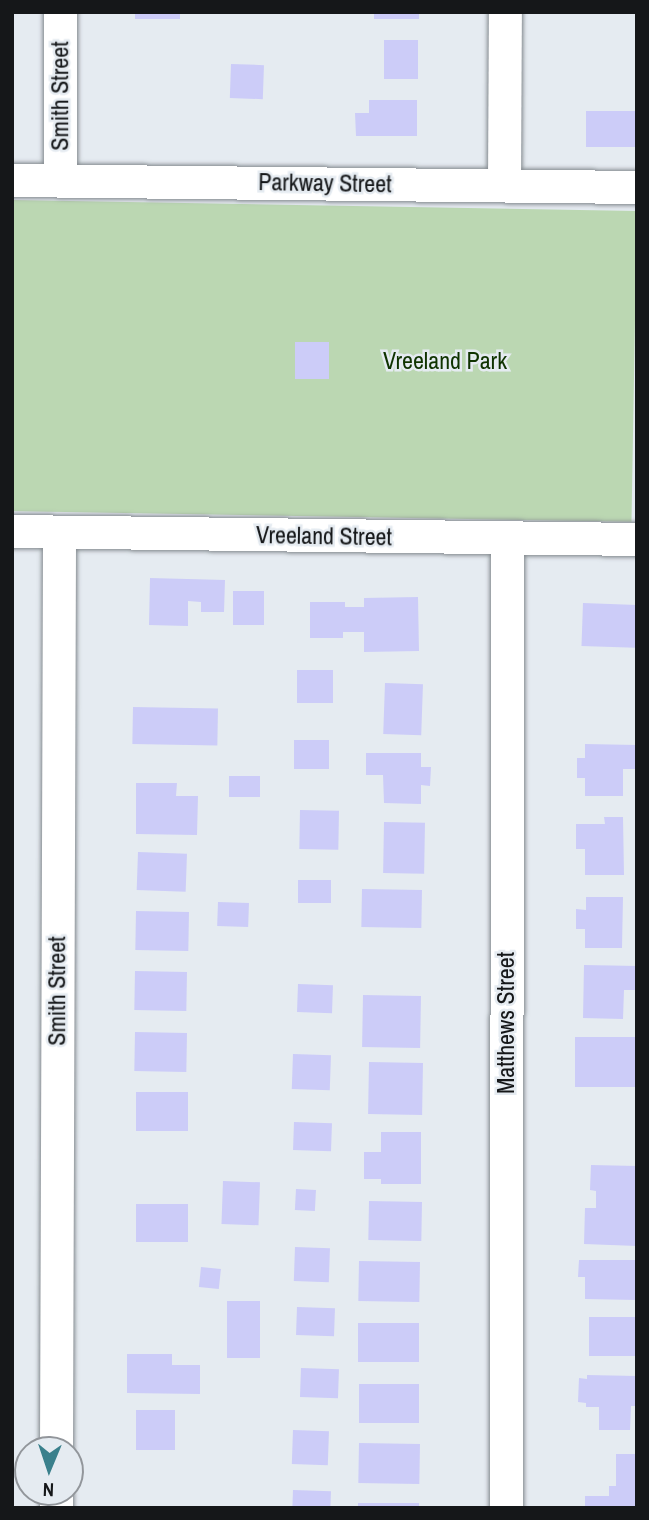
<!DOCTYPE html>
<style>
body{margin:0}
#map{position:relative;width:649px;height:1520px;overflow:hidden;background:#e5ebf1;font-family:"Archivo Narrow",sans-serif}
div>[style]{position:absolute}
.green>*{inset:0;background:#bbd7b2;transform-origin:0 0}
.building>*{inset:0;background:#ccccf8;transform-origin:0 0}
.roads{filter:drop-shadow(0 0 2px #858b90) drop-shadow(0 0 2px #858b90)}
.street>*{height:33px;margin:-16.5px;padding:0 16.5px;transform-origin:16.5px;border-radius:16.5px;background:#fff}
span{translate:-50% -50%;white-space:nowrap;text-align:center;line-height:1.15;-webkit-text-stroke:5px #e5ebf1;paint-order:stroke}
.street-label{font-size:24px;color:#151719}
.park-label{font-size:24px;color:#0f3300}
.frame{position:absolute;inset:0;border:14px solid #151719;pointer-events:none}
.north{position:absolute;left:14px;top:1436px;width:70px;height:70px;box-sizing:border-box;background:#e5ebf1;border:2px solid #92969b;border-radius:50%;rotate:182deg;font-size:19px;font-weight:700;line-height:28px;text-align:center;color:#151719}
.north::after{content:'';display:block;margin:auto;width:24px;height:32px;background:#3a808c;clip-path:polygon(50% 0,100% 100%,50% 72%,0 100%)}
</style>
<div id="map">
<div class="green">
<div style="left:12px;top:200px;width:625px;height:311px;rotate:1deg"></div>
</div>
<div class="building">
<div style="left:135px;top:12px;width:45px;height:7px"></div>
<div style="left:374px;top:12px;width:45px;height:7px"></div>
<div style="left:384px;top:40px;width:34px;height:39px"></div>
<div style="left:231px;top:64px;width:33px;height:34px;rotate:2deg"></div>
<div style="clip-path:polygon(369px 100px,417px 100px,417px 136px,356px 136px,355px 113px,369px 113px)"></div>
<div style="left:586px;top:111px;width:51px;height:36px"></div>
<div style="left:295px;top:342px;width:34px;height:37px"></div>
<div style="clip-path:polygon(150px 578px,225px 580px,224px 612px,201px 612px,201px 602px,188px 601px,188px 626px,149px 625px)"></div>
<div style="left:233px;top:591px;width:31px;height:34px"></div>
<div style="clip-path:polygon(418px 597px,419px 651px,364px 652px,364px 632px,343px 632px,343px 638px,310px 638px,310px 602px,345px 602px,345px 607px,364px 607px,364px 598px)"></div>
<div style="left:583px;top:603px;width:54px;height:43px;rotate:2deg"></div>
<div style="left:297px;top:670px;width:36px;height:33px"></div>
<div style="left:385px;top:683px;width:38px;height:51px;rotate:2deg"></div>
<div style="left:133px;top:707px;width:85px;height:37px;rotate:1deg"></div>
<div style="left:294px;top:740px;width:35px;height:29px"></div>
<div style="clip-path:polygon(585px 744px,637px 745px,637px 769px,623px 769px,623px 796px,585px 796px,585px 778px,577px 778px,577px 758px,585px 758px)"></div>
<div style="clip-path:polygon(366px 753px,421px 753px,421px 767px,431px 767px,430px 786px,421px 785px,421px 804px,384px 803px,383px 775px,366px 775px)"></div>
<div style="left:229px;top:776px;width:31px;height:21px"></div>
<div style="clip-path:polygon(136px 783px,177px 783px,176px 796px,198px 796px,197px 835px,136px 834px)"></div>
<div style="left:300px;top:810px;width:39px;height:39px;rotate:1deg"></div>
<div style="clip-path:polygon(604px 817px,623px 817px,624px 875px,585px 875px,585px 849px,576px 849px,576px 824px,605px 824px)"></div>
<div style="left:384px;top:822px;width:41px;height:51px;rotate:1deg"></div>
<div style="left:138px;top:852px;width:49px;height:38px;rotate:2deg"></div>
<div style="left:298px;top:880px;width:33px;height:23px"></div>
<div style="left:362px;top:889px;width:60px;height:38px;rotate:1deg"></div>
<div style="clip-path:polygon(586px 897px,623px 897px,622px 948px,585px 948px,585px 929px,576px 929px,576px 909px,586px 910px)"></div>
<div style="left:218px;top:902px;width:31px;height:24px;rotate:2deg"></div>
<div style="left:136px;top:911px;width:53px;height:39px;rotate:1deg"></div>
<div style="clip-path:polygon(584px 965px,637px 966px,637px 990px,624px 990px,623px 1019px,583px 1018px)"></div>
<div style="left:135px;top:971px;width:52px;height:39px;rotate:1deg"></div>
<div style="left:298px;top:984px;width:35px;height:28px;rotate:2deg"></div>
<div style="left:363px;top:995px;width:58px;height:52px;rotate:1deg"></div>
<div style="left:135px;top:1032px;width:52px;height:39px;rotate:1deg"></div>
<div style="left:575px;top:1037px;width:62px;height:50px"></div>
<div style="left:293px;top:1054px;width:38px;height:35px;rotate:2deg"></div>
<div style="left:369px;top:1062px;width:54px;height:52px;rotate:1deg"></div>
<div style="left:136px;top:1092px;width:52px;height:39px"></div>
<div style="left:294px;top:1122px;width:38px;height:28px;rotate:2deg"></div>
<div style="clip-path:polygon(381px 1132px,421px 1132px,421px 1184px,381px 1184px,381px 1179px,364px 1179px,364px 1152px,381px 1152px)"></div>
<div style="clip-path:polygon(591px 1165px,637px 1166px,637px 1246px,584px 1244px,585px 1208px,596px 1208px,596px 1191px,590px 1190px)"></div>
<div style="left:223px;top:1181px;width:37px;height:43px;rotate:2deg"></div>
<div style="left:296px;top:1189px;width:20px;height:21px;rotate:3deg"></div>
<div style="left:369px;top:1201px;width:53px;height:39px;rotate:1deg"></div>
<div style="left:136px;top:1204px;width:52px;height:38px"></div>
<div style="left:295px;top:1247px;width:35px;height:34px;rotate:2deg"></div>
<div style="clip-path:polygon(579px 1260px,637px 1260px,637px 1300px,585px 1299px,585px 1277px,578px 1277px)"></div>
<div style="left:359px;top:1261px;width:61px;height:40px;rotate:1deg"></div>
<div style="left:201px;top:1267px;width:20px;height:20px;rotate:6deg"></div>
<div style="left:227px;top:1301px;width:33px;height:57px"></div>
<div style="left:297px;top:1307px;width:38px;height:28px;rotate:2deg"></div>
<div style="left:589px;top:1317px;width:48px;height:39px"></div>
<div style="left:358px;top:1323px;width:61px;height:39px"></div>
<div style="clip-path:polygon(127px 1354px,172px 1354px,172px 1365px,200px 1365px,200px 1394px,127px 1393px)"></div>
<div style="left:301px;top:1368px;width:38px;height:29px;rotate:2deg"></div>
<div style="clip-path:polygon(587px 1375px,637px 1376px,637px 1406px,631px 1406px,630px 1430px,599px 1430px,599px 1407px,586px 1407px,586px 1403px,578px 1402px,579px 1378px,587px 1379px)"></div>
<div style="left:359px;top:1384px;width:60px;height:39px"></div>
<div style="left:136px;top:1410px;width:39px;height:40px"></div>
<div style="left:293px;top:1430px;width:36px;height:34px;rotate:2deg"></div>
<div style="left:359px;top:1443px;width:61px;height:40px;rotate:1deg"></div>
<div style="clip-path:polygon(616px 1454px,637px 1454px,637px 1508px,585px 1508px,585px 1496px,609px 1496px,609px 1486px,616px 1486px)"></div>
<div style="left:293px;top:1490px;width:38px;height:18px;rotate:2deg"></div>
<div style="left:358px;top:1503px;width:61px;height:5px"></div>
</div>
<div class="roads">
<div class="street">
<div style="left:12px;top:180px;width:625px;rotate:0.64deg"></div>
<div style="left:60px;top:180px;width:168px;rotate:-90deg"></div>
<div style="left:504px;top:185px;width:173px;rotate:-89.7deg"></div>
<div style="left:12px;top:531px;width:625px;rotate:0.73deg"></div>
<div style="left:56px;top:1450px;width:918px;rotate:-89.81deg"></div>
<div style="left:56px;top:1508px;width:16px;rotate:-90deg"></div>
<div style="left:506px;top:1508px;width:969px;rotate:-89.94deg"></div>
</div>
</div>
<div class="street-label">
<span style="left:60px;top:96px;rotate:-90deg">Smith Street</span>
<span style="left:325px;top:183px;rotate:1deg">Parkway Street</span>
<span style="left:324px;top:536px;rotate:1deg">Vreeland Street</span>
<span style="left:57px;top:991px;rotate:-90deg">Smith Street</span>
<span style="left:506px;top:1023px;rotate:-90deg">Matthews Street</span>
</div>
<div class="park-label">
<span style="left:445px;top:361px">Vreeland Park</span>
</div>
<div class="frame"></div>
<div class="north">N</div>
</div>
